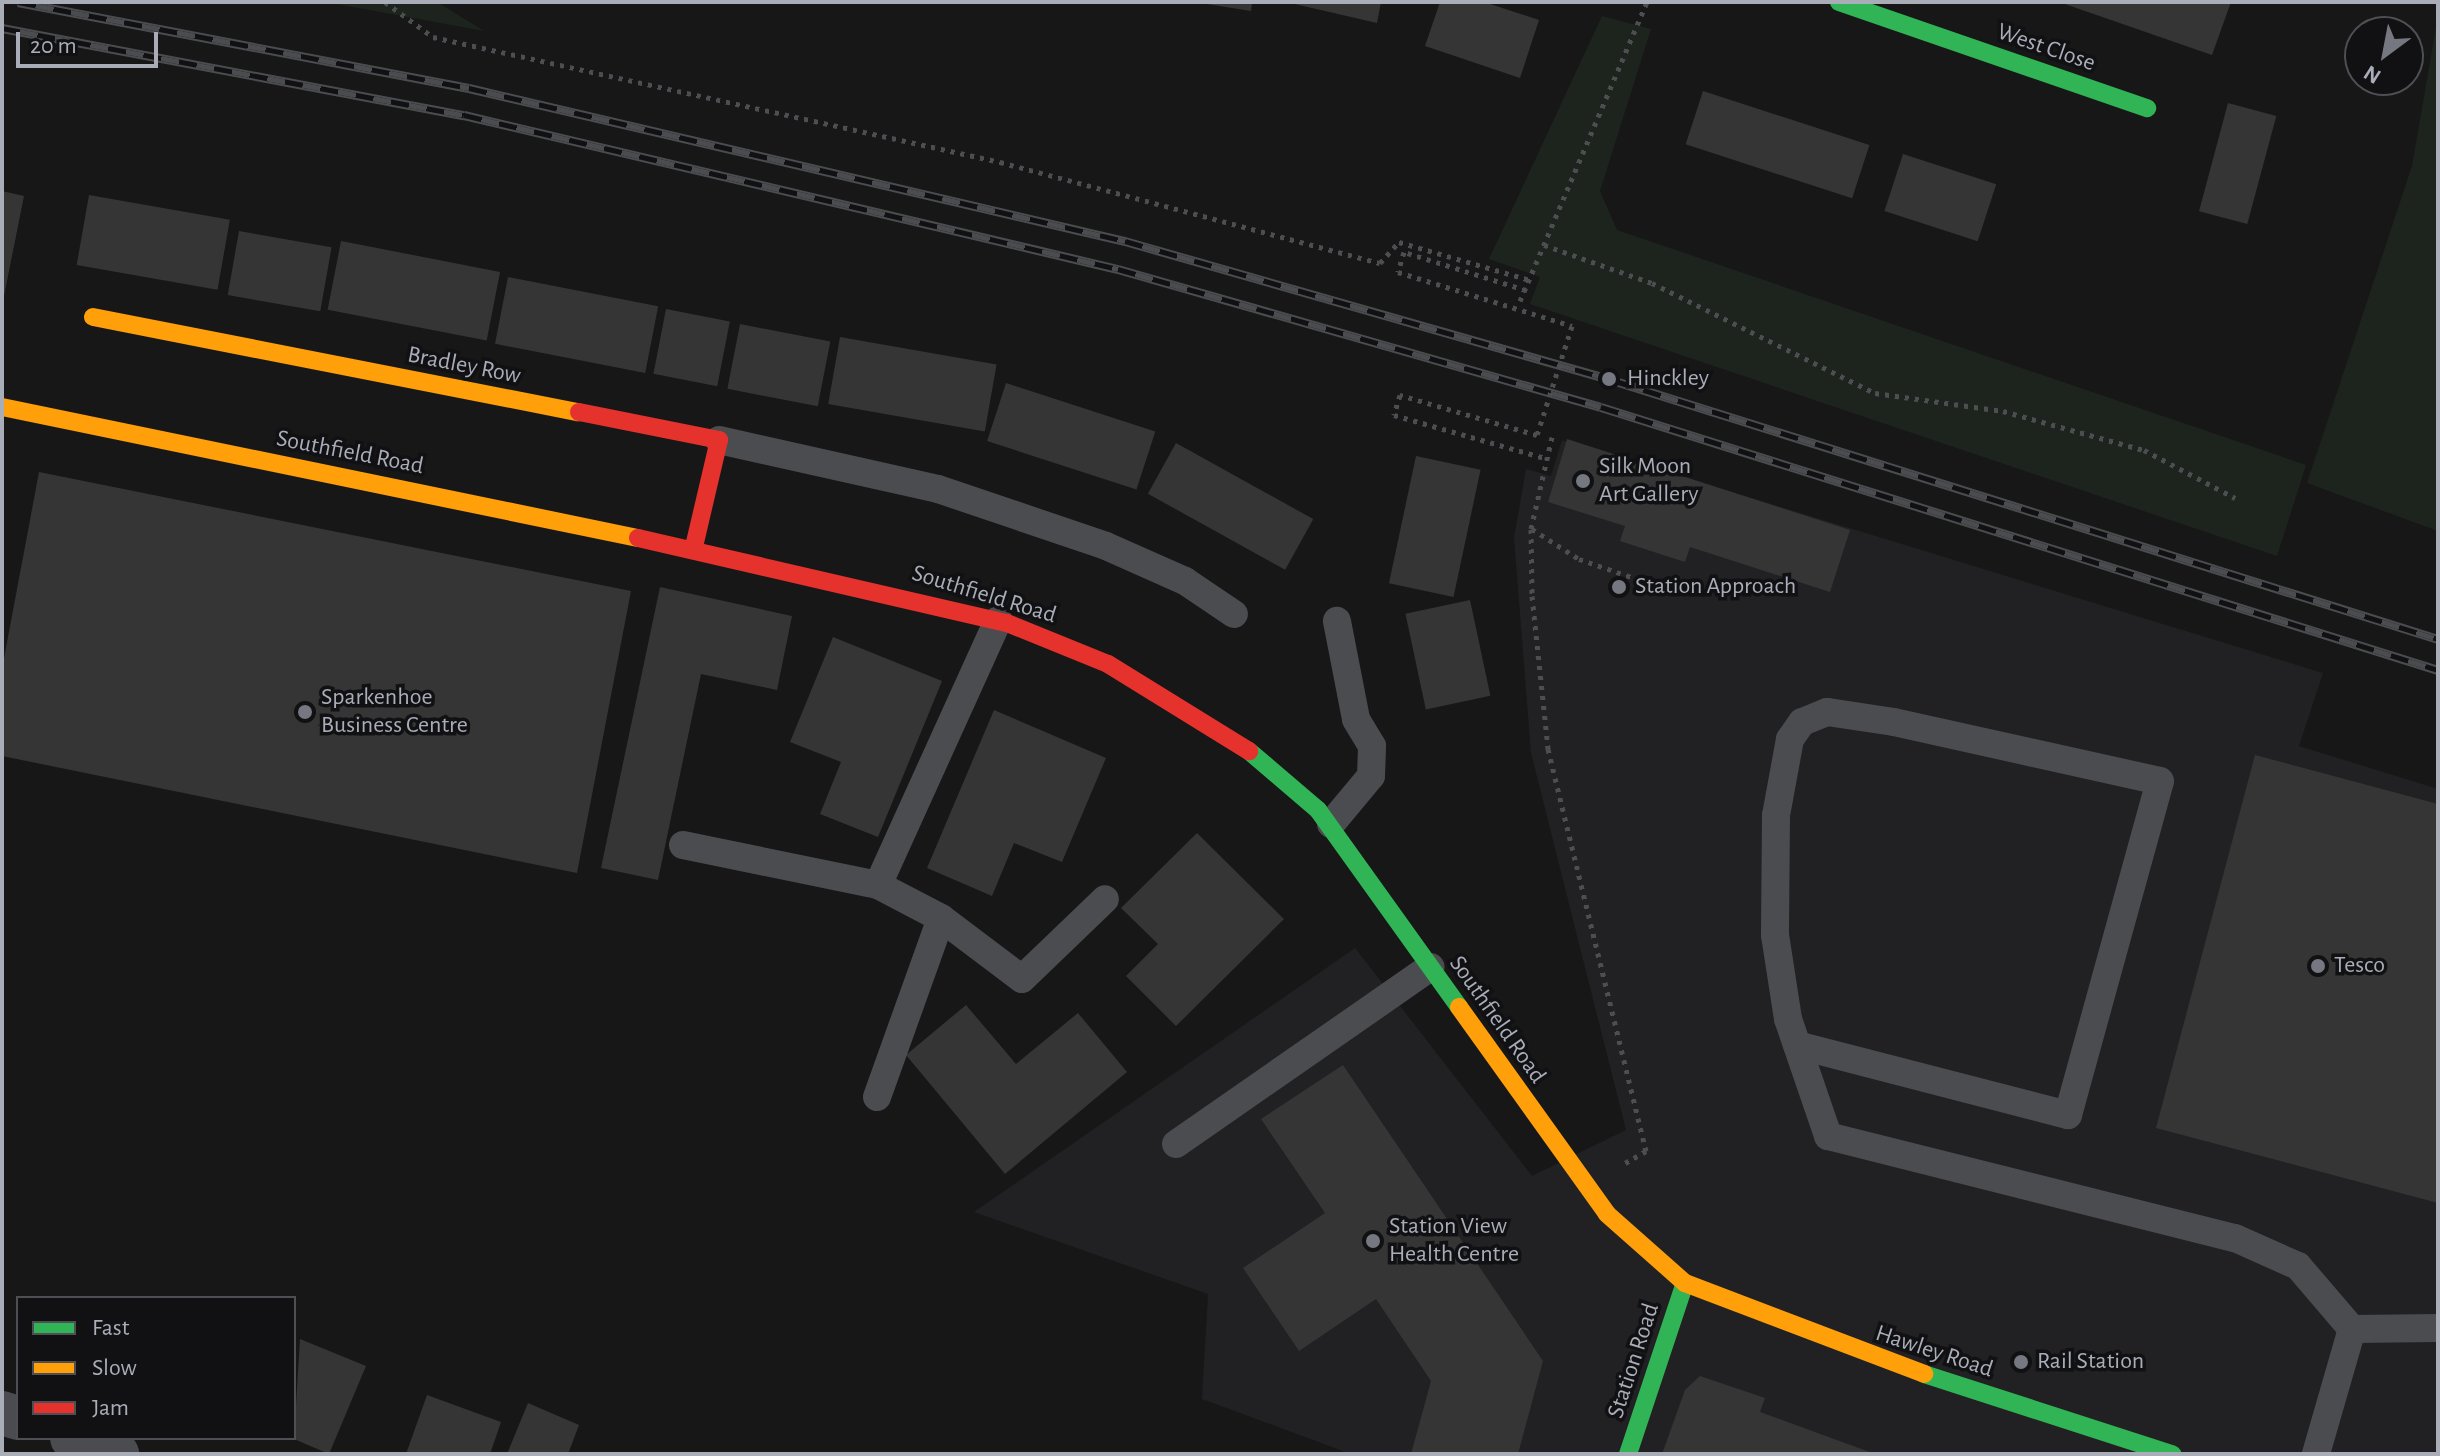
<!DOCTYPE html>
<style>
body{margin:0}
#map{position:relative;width:2440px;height:1456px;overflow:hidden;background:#171717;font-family:"Alegreya Sans",sans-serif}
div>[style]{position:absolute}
.built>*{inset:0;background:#212123}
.green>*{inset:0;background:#1d241e}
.building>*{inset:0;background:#353536;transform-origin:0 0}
.path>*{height:5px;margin-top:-2.5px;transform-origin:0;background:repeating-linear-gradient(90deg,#4d4e52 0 4px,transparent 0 10px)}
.lane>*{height:28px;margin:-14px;padding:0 14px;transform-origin:14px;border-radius:14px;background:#4b4c50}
.street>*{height:44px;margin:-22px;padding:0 22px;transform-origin:22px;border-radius:22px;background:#4b4c50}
.fast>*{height:18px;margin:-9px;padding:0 9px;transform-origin:9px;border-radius:9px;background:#30b455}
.slow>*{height:18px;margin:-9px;padding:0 9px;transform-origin:9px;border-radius:9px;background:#ff9f0a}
.jam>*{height:18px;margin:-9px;padding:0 9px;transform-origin:9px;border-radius:9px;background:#e5322d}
.rail>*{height:9px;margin-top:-4.5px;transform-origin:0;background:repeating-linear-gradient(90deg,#111113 0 18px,#4b4c4f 0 36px);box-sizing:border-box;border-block:2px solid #4b4c4f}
.path-bridge>*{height:5px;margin-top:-2.5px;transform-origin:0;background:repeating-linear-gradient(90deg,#4d4e52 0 4px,transparent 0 10px)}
.dots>*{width:22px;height:22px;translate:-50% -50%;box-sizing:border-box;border:4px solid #111113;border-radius:50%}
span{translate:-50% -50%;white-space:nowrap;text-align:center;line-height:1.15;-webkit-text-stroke:7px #111113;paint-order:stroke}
.street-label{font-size:24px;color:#a8adb8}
.poi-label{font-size:24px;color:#a8adb8}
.left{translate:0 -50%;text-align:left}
.frame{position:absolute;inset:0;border:4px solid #a8adb8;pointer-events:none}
.legend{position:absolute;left:16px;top:1296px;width:280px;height:144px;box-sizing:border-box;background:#111113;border:2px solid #4d4f55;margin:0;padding:10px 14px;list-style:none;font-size:24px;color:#a8adb8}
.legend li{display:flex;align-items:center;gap:16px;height:40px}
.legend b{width:40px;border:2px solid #4d4f55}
.north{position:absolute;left:2344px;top:16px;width:80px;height:80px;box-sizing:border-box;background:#111113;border:2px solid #4d4f55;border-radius:50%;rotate:212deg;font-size:22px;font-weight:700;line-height:32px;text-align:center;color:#a8adb8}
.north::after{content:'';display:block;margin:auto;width:28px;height:36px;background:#757880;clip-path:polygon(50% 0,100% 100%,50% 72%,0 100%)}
.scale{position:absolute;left:16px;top:32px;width:142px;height:36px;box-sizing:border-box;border:4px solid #a8adb8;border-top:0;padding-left:10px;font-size:24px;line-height:28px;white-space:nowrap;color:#a8adb8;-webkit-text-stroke:6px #111113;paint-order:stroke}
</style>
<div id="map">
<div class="built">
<div style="clip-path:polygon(1562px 440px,2323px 673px,2299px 746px,2438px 789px,2438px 1454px,1351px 1454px,1202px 1399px,1208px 1294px,974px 1212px,1355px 948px,1532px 1176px,1626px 1130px,1531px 753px,1514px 538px,1526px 469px,1551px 476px)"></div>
</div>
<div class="green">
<div style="clip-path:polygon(326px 2px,437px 2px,484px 31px)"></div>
<div style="clip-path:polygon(1602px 16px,1651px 29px,1600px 191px,1617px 230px,2306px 465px,2277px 556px,1530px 304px,1540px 277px,1489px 259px)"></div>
<div style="clip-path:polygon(2438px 16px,2438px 531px,2307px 483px,2412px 166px)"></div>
</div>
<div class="building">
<div style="clip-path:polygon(1194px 2px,1252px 2px,1251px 11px)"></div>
<div style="clip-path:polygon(1286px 2px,1381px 2px,1377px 23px)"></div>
<div style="clip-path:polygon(1440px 2px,1484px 2px,1539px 20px,1520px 78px,1425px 46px)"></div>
<div style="clip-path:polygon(2059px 2px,2231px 2px,2212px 55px)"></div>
<div style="left:1703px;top:91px;width:175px;height:56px;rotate:18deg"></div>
<div style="left:2228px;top:103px;width:50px;height:112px;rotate:15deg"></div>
<div style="left:1903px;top:154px;width:98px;height:60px;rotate:18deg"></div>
<div style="clip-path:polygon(2px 191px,24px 196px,3px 301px,2px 301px)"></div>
<div style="left:89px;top:195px;width:143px;height:71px;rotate:10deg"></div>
<div style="left:239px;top:231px;width:94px;height:65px;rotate:10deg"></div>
<div style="left:341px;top:241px;width:162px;height:70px;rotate:11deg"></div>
<div style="left:508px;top:277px;width:153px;height:68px;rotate:11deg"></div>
<div style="left:666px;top:309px;width:65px;height:66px;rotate:11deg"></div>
<div style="left:740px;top:324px;width:92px;height:66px;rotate:11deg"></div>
<div style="left:840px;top:337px;width:159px;height:68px;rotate:10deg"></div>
<div style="left:1006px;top:383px;width:157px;height:61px;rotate:18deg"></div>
<div style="clip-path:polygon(1567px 439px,1850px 530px,1830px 592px,1690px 547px,1685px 562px,1620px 541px,1625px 526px,1548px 502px)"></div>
<div style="left:1176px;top:443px;width:157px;height:58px;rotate:29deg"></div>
<div style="left:1416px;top:456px;width:66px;height:130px;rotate:12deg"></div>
<div style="clip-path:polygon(39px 472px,631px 591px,577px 873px,2px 756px,2px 669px)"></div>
<div style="clip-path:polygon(660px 587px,792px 616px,777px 690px,701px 674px,658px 880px,601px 868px)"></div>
<div style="left:1470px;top:600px;width:98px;height:66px;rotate:78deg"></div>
<div style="clip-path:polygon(833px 637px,942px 681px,878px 837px,820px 814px,841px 762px,790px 742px)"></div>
<div style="clip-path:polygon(994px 710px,1106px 758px,1062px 862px,1014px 843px,992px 896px,927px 868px)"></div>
<div style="clip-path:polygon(2255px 755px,2438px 804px,2438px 1203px,2156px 1128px)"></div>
<div style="clip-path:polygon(1197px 833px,1284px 919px,1176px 1026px,1126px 976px,1158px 944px,1121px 908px)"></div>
<div style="clip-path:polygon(966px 1005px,1016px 1064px,1078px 1013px,1127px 1072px,1005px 1174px,906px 1055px)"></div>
<div style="clip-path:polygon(1343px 1065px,1543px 1361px,1518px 1454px,1411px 1454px,1431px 1381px,1376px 1299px,1299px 1351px,1243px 1268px,1325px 1213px,1261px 1119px)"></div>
<div style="clip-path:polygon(300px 1339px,366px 1366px,329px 1454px,294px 1439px)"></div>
<div style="clip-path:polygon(1700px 1376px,1765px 1398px,1760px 1412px,1875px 1454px,1662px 1454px,1685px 1390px)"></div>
<div style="clip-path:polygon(427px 1395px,501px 1422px,490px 1454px,406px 1454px)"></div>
<div style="clip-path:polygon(528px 1403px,579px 1425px,568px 1454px,507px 1454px)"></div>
</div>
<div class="path">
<div style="left:385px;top:2px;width:59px;rotate:36.1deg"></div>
<div style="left:433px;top:37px;width:581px;rotate:12.43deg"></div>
<div style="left:1000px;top:162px;width:393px;rotate:14.9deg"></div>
<div style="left:1380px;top:263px;width:28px;rotate:-48deg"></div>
<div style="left:1399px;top:242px;width:136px;rotate:16.2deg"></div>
<div style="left:1544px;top:245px;width:114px;rotate:19.4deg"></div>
<div style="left:1652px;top:283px;width:249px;rotate:26.3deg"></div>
<div style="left:1875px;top:393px;width:129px;rotate:8deg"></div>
<div style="left:2003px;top:411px;width:146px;rotate:15.5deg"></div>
<div style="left:2144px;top:450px;width:103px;rotate:27.8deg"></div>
<div style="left:1520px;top:301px;width:325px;rotate:-67deg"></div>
<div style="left:1552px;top:437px;width:94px;rotate:102.9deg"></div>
<div style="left:1531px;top:529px;width:67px;rotate:89.1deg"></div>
<div style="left:1532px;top:596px;width:154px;rotate:84deg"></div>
<div style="left:1548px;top:749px;width:414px;rotate:76.3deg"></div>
<div style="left:1646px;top:1151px;width:24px;rotate:150deg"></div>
<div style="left:1532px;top:529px;width:56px;rotate:32.6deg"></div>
<div style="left:1579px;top:559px;width:61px;rotate:19deg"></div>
</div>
<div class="lane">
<div style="left:719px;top:440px;width:224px;rotate:12.6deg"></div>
<div style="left:938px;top:489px;width:177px;rotate:18.7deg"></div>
<div style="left:1106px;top:546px;width:86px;rotate:23.9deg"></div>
<div style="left:1185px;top:581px;width:59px;rotate:34deg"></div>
<div style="left:1331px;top:824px;width:62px;rotate:-50.2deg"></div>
<div style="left:1371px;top:776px;width:30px;rotate:-88deg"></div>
<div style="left:1372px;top:746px;width:31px;rotate:-121deg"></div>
<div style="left:1356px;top:719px;width:100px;rotate:-101deg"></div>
<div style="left:683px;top:845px;width:199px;rotate:11.6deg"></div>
<div style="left:878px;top:885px;width:291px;rotate:-65.6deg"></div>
<div style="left:941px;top:918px;width:101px;rotate:37deg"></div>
<div style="left:1022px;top:979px;width:115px;rotate:-43.9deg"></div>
<div style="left:1797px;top:1045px;width:280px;rotate:14.5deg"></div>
<div style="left:2068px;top:1115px;width:346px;rotate:-74.6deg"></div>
<div style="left:2160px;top:781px;width:272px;rotate:-167.5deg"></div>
<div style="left:1894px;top:722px;width:68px;rotate:-171.5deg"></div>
<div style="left:1827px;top:712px;width:27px;rotate:158deg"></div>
<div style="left:1802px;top:722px;width:21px;rotate:125deg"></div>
<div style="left:1790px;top:739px;width:77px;rotate:100.4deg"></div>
<div style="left:1776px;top:815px;width:120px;rotate:90.5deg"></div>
<div style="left:1775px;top:935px;width:85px;rotate:81.2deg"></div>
<div style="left:1788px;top:1019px;width:124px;rotate:71.1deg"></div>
<div style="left:1828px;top:1136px;width:420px;rotate:14.1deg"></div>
<div style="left:2235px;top:1238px;width:69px;rotate:24deg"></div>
<div style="left:2298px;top:1266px;width:83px;rotate:49.4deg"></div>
<div style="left:2352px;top:1329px;width:130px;rotate:106.1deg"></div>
<div style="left:877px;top:1097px;width:190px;rotate:-70.3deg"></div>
<div style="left:941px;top:918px;width:71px;rotate:-152.4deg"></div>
<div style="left:1176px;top:1144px;width:310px;rotate:-34.8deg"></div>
<div style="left:2352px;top:1329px;width:86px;rotate:-0.7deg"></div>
</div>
<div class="street">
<div style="left:2px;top:1413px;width:17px;rotate:17deg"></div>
<div style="left:72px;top:1438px;width:48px;rotate:19.6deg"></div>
</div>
<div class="fast">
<div style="left:1839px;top:2px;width:326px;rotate:19deg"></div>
<div style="left:1249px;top:751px;width:91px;rotate:40.5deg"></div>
<div style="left:1318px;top:810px;width:242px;rotate:54.4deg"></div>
<div style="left:1924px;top:1374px;width:261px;rotate:17.9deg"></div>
<div style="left:1628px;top:1454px;width:180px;rotate:-71.6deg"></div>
</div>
<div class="slow">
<div style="left:93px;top:317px;width:495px;rotate:11.1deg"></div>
<div style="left:2px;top:407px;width:649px;rotate:11.64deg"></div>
<div style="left:1459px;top:1007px;width:254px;rotate:54.4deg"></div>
<div style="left:1607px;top:1214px;width:104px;rotate:41.5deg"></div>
<div style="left:1685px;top:1283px;width:256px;rotate:20.8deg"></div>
</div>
<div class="jam">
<div style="left:579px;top:412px;width:143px;rotate:11.3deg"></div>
<div style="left:719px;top:440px;width:110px;rotate:103.2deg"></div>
<div style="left:638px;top:538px;width:379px;rotate:13deg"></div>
<div style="left:1007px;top:623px;width:109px;rotate:22.1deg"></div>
<div style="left:1108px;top:664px;width:166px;rotate:31.7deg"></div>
</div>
<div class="rail">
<div style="left:18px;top:2px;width:459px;rotate:10.8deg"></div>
<div style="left:469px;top:88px;width:674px;rotate:13.13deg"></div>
<div style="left:1125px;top:241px;width:503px;rotate:15.91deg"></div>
<div style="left:1609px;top:379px;width:869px;rotate:17.41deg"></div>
<div style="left:2px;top:28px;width:470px;rotate:10.7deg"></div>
<div style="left:464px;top:115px;width:672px;rotate:13.25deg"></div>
<div style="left:1118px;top:269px;width:502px;rotate:15.95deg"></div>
<div style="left:1601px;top:407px;width:877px;rotate:17.44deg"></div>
</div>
<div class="path-bridge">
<div style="left:1526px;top:290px;width:128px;rotate:-162.7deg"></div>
<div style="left:1404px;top:252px;width:21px;rotate:107deg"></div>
<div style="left:1398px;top:272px;width:182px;rotate:17.2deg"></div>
<div style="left:1572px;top:326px;width:114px;rotate:107.8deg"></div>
<div style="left:1537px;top:435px;width:143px;rotate:-163.7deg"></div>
<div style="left:1400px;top:395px;width:21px;rotate:107deg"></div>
<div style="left:1394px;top:415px;width:157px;rotate:15.9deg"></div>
</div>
<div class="dots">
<div style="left:1609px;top:379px;background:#757880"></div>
<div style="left:1583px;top:481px;background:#757880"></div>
<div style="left:1619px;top:587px;background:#757880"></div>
<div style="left:305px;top:712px;background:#757880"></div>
<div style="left:2318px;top:966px;background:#757880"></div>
<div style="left:1373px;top:1241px;background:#757880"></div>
<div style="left:2021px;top:1362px;background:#757880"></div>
</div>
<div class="street-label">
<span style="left:2046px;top:48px;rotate:19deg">West Close</span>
<span style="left:464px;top:366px;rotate:11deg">Bradley Row</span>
<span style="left:350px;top:453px;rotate:11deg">Southfield Road</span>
<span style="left:984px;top:595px;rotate:17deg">Southfield Road</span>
<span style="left:1497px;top:1020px;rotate:55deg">Southfield Road</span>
<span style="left:1934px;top:1352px;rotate:18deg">Hawley Road</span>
<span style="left:1634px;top:1361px;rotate:-72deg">Station Road</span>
</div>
<div class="poi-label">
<span class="left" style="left:1627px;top:379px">Hinckley</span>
<span class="left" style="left:1599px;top:481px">Silk Moon<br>Art Gallery</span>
<span class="left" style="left:1635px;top:587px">Station Approach</span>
<span class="left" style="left:321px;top:712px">Sparkenhoe<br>Business Centre</span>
<span class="left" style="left:2334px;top:966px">Tesco</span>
<span class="left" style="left:1389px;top:1241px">Station View<br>Health Centre</span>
<span class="left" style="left:2037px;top:1362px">Rail Station</span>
</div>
<div class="frame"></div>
<ul class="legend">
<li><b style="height:10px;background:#30b455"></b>Fast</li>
<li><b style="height:10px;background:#ff9f0a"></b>Slow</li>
<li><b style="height:10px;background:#e5322d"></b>Jam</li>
</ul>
<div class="north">N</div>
<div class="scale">20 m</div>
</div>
